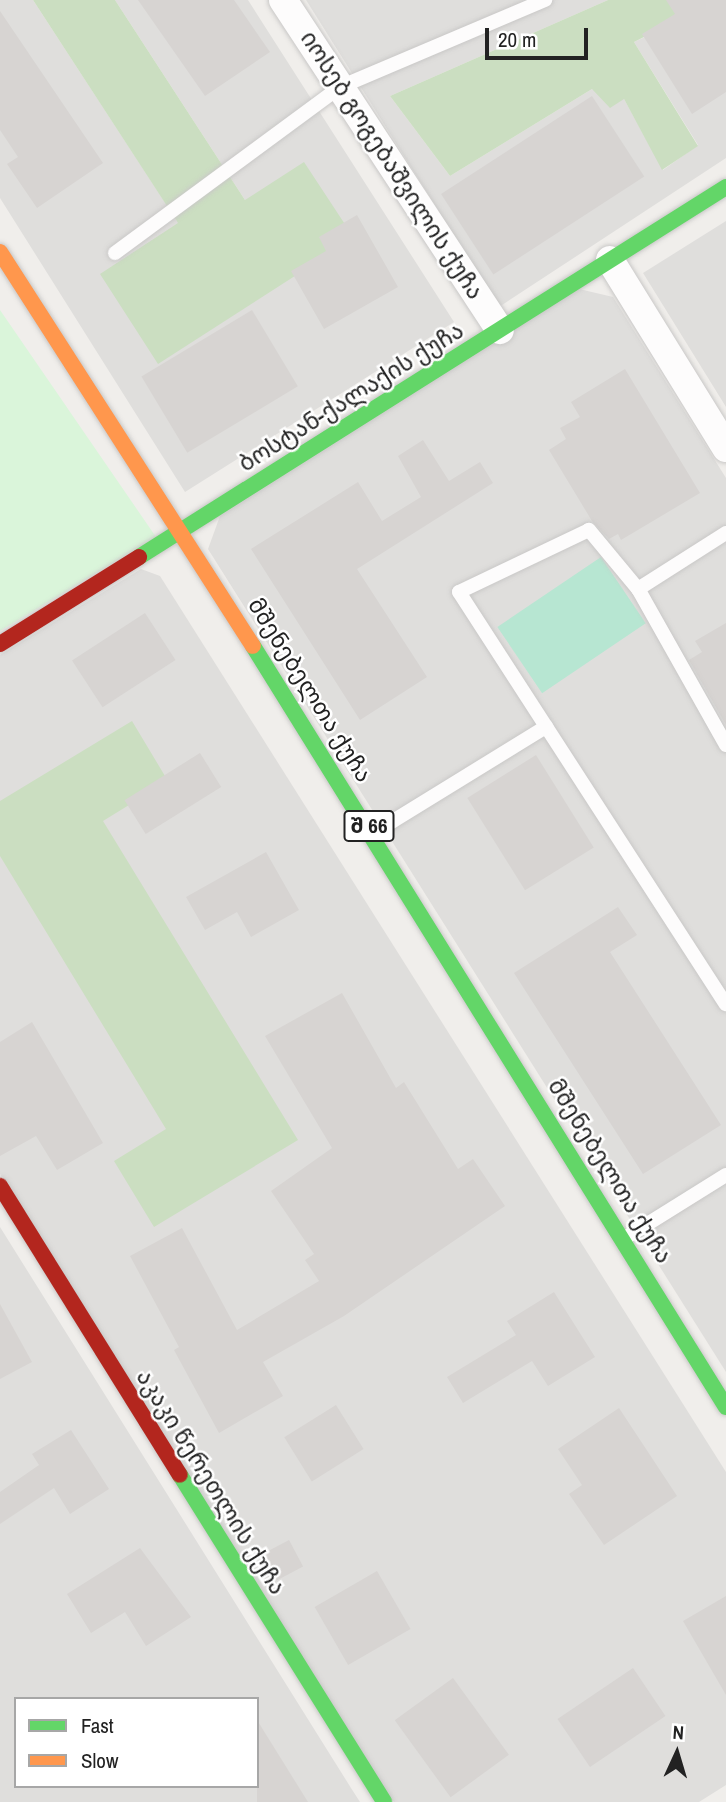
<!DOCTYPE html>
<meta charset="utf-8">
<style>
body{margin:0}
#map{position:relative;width:726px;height:1802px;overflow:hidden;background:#f0eeeb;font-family:"Archivo Narrow","Noto Sans Georgian",sans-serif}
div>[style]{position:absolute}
.residential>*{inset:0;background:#dfdedc}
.forest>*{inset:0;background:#cbdec1}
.park>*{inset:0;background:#daf5da}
.pitch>*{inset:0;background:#b7e6d2;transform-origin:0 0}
.building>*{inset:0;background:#d7d4d2;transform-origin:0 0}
.roads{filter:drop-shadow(0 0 2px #c9c8c7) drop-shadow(0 0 2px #c9c8c7)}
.lane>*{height:14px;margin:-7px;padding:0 7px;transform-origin:7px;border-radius:7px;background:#fdfcfc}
.street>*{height:28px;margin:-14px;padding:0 14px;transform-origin:14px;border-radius:14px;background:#fdfcfc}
.fast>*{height:16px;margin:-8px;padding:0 8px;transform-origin:8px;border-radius:8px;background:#63d668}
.slow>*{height:16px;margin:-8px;padding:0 8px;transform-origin:8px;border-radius:8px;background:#ff974d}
.jam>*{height:16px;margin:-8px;padding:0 8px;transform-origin:8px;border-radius:8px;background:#b3261e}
span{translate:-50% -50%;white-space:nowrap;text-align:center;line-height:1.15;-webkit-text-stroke:5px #fff;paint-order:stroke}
.shield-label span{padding:2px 5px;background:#fff;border:2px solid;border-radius:5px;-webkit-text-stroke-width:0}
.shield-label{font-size:21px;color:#222;font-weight:700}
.street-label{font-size:23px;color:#222}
.legend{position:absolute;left:14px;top:1697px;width:245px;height:91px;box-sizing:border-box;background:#fff;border:2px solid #a7a7a7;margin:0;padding:9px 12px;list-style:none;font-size:21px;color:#222}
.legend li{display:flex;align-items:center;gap:14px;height:35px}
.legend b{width:35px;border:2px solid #a7a7a7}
.north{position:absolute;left:642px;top:1718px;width:70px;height:70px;-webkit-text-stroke:5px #fff;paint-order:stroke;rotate:4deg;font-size:19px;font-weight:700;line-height:28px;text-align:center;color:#222}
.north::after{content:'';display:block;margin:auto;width:24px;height:32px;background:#222;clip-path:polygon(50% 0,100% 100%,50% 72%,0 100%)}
.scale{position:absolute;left:485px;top:28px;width:103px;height:32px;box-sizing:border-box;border:4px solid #222;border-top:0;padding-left:9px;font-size:21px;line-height:24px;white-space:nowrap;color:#222;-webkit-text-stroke:5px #fff;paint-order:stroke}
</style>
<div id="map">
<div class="residential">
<div style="clip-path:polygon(0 0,33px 0,179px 224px,245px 200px,115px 0,248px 0,454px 322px,185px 492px,0 198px)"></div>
<div style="clip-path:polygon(306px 0,608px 0,390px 96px,450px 176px,592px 89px,624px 99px,663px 170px,698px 145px,634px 42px,726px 0,726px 158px,499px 307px)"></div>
<div style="clip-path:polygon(726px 221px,726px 407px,643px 273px)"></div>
<div style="clip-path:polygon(579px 289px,613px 297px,726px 478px,726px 1372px,208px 549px,220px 516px)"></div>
<div style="clip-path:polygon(141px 569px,160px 576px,726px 1472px,726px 1785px,699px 1802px,394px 1802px,0 1174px,0 655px)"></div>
<div style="clip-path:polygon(evenodd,0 1227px,351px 1788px,360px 1802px,0 1802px,0 1227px,16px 1699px,257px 1699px,257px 1786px,16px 1786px,16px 1699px)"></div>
</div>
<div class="forest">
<div style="clip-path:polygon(33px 0,115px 0,245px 200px,304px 162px,354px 238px,158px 364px,100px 274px,178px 223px)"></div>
<div style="clip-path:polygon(608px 0,718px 0,634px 42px,698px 146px,662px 170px,624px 99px,610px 108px,592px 89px,450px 176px,390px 96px)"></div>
<div style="clip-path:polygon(132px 721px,168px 781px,103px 821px,298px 1140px,154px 1227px,114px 1161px,166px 1129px,0 856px,0 801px)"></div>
</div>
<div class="park">
<div style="clip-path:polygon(0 310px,156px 537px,0 631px)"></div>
</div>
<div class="pitch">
<div style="left:601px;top:557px;width:80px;height:125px;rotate:56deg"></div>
</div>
<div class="building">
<div style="clip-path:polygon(138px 0,234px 0,270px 52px,205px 96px)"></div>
<div style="clip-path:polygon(666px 0,726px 0,726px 92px,692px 114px,642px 34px,675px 14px)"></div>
<div style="clip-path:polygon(0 11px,103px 163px,37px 208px,7px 164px,18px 157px,0 130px)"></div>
<div style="left:592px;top:96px;width:96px;height:180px;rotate:57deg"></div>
<div style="clip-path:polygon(357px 215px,398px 287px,324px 329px,291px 271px,326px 251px,319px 237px)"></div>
<div style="left:252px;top:310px;width:89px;height:129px;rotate:59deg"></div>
<div style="clip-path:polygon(625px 369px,700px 493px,621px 540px,618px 534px,609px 539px,592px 521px,549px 450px,566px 439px,560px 428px,580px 417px,571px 402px)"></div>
<div style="clip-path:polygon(423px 440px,449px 481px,480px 462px,493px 483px,357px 569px,427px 677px,360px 720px,251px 549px,358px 482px,382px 521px,421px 497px,398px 456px)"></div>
<div style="left:145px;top:613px;width:56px;height:87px;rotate:57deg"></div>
<div style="clip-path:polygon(726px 623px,726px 725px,689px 660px,702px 652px,695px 641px)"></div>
<div style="left:200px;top:753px;width:40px;height:89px;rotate:58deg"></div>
<div style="left:536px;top:755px;width:109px;height:81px;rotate:58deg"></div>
<div style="clip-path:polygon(266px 852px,299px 910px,251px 937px,237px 912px,205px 930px,186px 897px)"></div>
<div style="clip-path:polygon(618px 907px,637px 935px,610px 952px,721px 1125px,643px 1174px,514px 973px)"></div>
<div style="clip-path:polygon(342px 993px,396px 1088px,404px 1082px,458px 1169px,473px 1159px,505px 1206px,344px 1316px,263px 1362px,283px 1396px,219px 1433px,174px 1350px,179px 1347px,130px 1256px,182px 1228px,237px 1330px,319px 1281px,305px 1260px,314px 1254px,271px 1191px,332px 1148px,265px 1036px)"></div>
<div style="clip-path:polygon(32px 1022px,103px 1143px,57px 1170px,36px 1136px,0 1156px,0 1042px)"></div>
<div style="clip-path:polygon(554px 1292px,595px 1357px,548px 1386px,532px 1361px,463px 1403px,447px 1377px,516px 1335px,507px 1321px)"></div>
<div style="clip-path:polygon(0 1304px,32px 1362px,0 1379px)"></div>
<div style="left:336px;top:1405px;width:52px;height:61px;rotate:58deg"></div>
<div style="clip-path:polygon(619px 1408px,677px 1496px,604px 1545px,569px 1494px,582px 1485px,558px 1449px)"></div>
<div style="clip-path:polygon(71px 1430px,109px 1489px,70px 1514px,54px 1488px,0 1524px,0 1492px,39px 1465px,32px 1454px)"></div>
<div style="left:289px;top:1540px;width:30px;height:31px;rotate:62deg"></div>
<div style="clip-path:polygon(140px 1548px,191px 1617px,146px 1646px,125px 1612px,91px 1633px,67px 1594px)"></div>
<div style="left:377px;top:1571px;width:67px;height:72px;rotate:60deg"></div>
<div style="clip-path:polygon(726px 1596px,726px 1695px,683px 1621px)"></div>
<div style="left:633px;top:1668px;width:58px;height:91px;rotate:56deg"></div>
<div style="left:453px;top:1678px;width:95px;height:72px;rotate:54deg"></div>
<div style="clip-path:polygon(257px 1720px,308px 1802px,257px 1802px)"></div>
</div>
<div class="roads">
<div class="lane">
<div style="left:115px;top:253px;width:280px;rotate:-36.4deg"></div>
<div style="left:340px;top:87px;width:223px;rotate:-23deg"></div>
<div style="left:638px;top:589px;width:104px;rotate:-32.5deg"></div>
<div style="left:726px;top:745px;width:179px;rotate:-119.4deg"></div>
<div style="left:638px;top:589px;width:77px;rotate:-129.7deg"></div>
<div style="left:589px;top:530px;width:144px;rotate:154.5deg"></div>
<div style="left:459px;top:592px;width:491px;rotate:57.1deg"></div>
<div style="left:375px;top:832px;width:201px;rotate:-31.6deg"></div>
<div style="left:625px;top:1238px;width:119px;rotate:-32deg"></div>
</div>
<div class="street">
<div style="left:283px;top:0;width:395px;rotate:56.7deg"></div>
<div style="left:610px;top:260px;width:221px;rotate:58.3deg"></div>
</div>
<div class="fast">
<div style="left:139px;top:557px;width:694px;rotate:-32.22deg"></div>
<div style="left:253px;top:646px;width:896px;rotate:58.14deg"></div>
<div style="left:180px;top:1475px;width:385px;rotate:58deg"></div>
</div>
<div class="slow">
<div style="left:0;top:252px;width:468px;rotate:57.3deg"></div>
</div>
<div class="jam">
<div style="left:0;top:644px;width:164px;rotate:-32deg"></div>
<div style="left:0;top:1186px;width:340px;rotate:58.1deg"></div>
</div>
</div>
<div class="shield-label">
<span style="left:369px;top:826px">შ 66</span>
</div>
<div class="street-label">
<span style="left:392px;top:165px;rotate:57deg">იოსებ გოგებაშვილის ქუჩა</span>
<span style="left:351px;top:397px;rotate:-32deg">ბოსტან-ქალაქის ქუჩა</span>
<span style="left:310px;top:690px;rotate:58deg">მშენებელთა ქუჩა</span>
<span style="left:610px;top:1171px;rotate:58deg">მშენებელთა ქუჩა</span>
<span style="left:211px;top:1482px;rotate:58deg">აკაკი წერეთლის ქუჩა</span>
</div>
<ul class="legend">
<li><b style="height:9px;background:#63d668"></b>Fast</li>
<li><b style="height:9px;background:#ff974d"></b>Slow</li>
</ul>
<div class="north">N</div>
<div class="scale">20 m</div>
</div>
